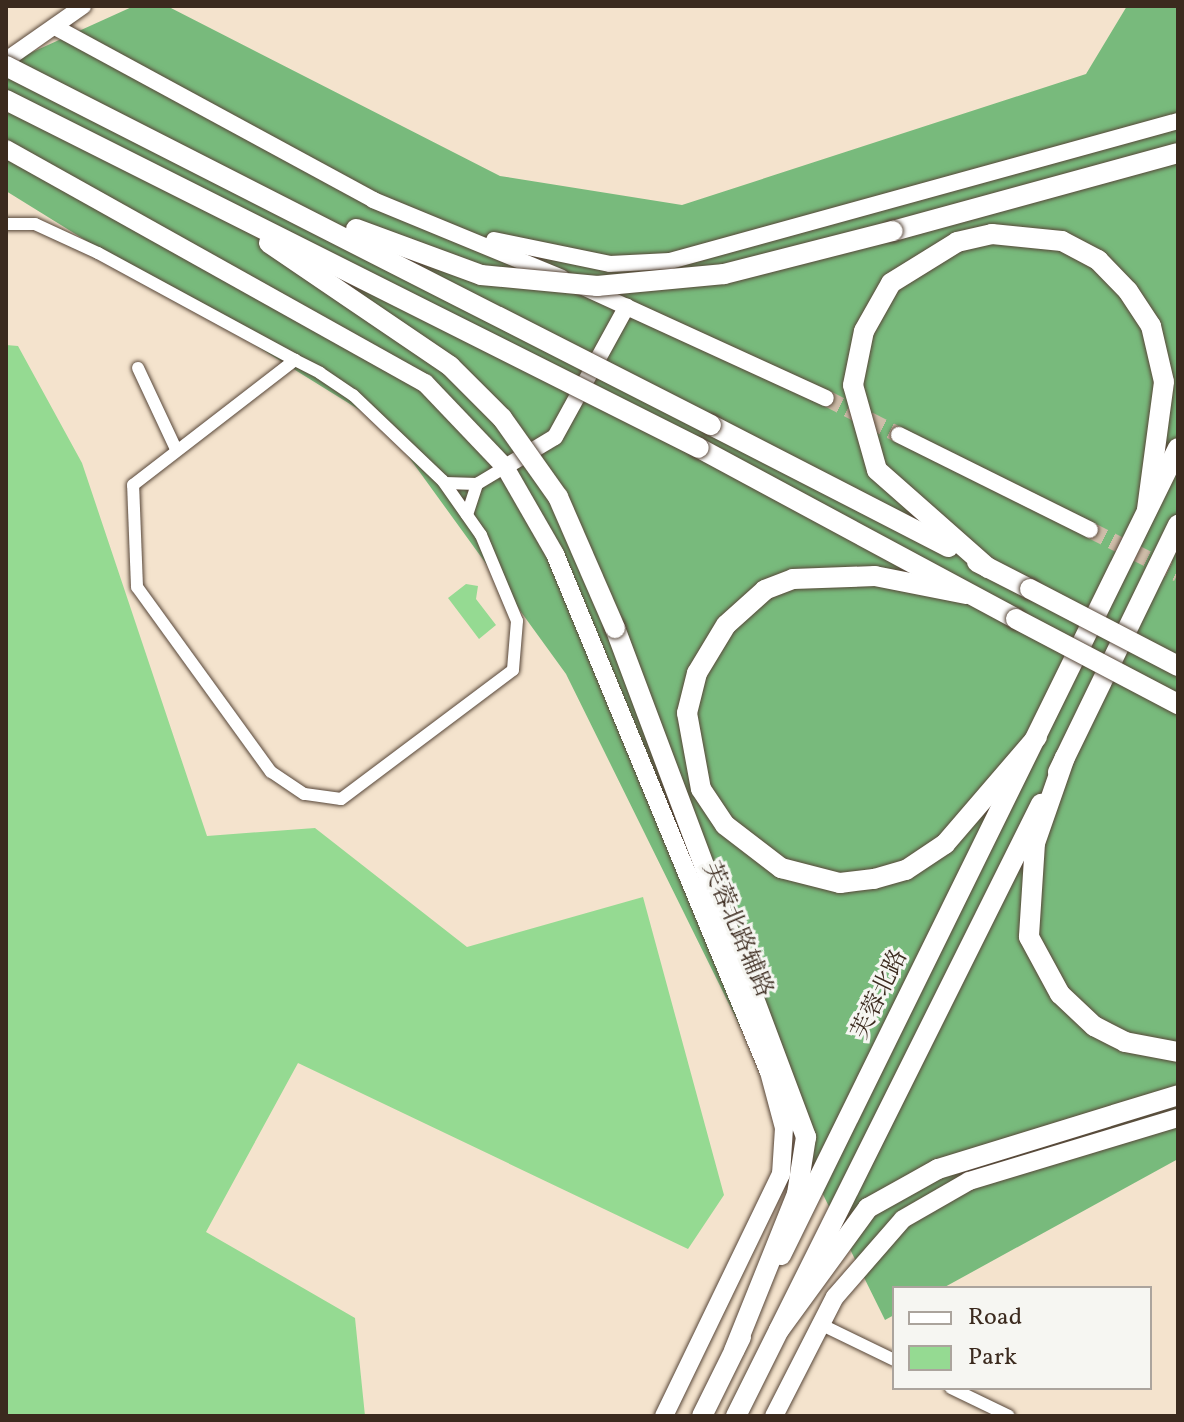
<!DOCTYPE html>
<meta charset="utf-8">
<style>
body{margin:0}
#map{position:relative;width:1184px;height:1422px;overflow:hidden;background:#f4e3cd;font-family:Vollkorn,"Noto Serif SC",serif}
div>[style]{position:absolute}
.green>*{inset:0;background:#95da92}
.forest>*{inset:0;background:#78ba7c}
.tertiary-tunnel>*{height:16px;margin-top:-8px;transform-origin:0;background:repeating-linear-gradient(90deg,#cfbeaa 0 16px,transparent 0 24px)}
.roads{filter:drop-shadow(0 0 2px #574638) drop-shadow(0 0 2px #574638)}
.minor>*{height:12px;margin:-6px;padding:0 6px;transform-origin:6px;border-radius:6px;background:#fff}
.tertiary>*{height:16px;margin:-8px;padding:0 8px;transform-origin:8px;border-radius:8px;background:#fff}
.secondary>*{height:18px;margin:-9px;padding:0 9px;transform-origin:9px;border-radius:9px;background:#fff}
.primary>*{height:20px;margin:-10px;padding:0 10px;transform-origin:10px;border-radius:10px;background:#fff}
.trunk>*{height:20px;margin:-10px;padding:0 10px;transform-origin:10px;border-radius:10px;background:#fff}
.bridges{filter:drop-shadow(0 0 2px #574638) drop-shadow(0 0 2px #574638)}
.trunk-bridge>*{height:20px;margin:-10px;padding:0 10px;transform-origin:10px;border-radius:10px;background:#fff}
span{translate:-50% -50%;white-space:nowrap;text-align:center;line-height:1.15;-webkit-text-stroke:6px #f6f6f2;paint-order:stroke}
.street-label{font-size:24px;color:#3b2a1e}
.frame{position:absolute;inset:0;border:8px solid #3b2a1e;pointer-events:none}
.legend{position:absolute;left:892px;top:1286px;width:260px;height:104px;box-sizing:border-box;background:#f6f6f2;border:2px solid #aba49d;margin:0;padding:10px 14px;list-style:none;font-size:24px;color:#3b2a1e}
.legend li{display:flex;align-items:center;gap:16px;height:40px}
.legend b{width:40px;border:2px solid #aba49d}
</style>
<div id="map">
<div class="green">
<div style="clip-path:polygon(6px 345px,18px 346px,82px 463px,207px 836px,315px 828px,467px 947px,643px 897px,724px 1195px,688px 1249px,298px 1063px,206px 1232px,355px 1318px,365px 1416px,6px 1416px)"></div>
<div style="clip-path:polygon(466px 584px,478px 586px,476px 599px,496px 625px,479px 639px,448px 598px)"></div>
</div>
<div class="forest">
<div style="clip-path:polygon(134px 6px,167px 6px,500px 176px,682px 205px,1086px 74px,1127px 6px,1178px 6px,1178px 1159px,943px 1288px,894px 1288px,894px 1315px,885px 1320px,566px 674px,387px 427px,6px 191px,6px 64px)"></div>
</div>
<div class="tertiary-tunnel">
<div style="left:826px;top:398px;width:82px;rotate:26.9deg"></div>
<div style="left:1090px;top:530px;width:98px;rotate:26.6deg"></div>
</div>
<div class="roads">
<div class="minor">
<div style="left:6px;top:224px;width:29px"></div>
<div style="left:35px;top:224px;width:69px;rotate:24.7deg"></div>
<div style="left:98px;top:253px;width:224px;rotate:28.5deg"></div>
<div style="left:295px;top:360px;width:28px;rotate:27deg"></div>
<div style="left:320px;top:373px;width:40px;rotate:34deg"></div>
<div style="left:353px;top:395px;width:124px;rotate:43.7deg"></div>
<div style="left:443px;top:481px;width:66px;rotate:54.9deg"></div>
<div style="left:481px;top:535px;width:93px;rotate:67.3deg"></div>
<div style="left:517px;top:621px;width:49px;rotate:94.7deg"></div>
<div style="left:513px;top:670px;width:215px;rotate:143.1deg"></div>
<div style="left:341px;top:799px;width:37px;rotate:-172deg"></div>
<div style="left:304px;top:794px;width:40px;rotate:-146deg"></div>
<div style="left:271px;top:772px;width:228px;rotate:-125.9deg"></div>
<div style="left:137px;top:587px;width:102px;rotate:-92.2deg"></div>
<div style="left:133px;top:485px;width:205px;rotate:-37.7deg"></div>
<div style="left:138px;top:368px;width:89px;rotate:64.9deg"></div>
<div style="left:445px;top:483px;width:32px;rotate:2deg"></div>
<div style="left:477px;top:484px;width:33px;rotate:-31deg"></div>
<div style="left:467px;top:515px;width:33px;rotate:-72deg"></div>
<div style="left:820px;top:1324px;width:82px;rotate:25.9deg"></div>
<div style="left:951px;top:1388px;width:64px;rotate:25.8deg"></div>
</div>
<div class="tertiary">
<div style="left:55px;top:27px;width:362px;rotate:28.5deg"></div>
<div style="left:373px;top:200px;width:204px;rotate:22.4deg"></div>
<div style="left:6px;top:60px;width:94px;rotate:-35deg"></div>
<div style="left:494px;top:240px;width:118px;rotate:11.7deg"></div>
<div style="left:610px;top:264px;width:60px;rotate:-2.9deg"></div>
<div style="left:670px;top:261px;width:527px;rotate:-15.41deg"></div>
<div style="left:583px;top:287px;width:267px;rotate:24.6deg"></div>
<div style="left:899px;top:435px;width:213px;rotate:26.4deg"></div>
<div style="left:505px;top:467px;width:58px;rotate:-31deg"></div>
<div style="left:555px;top:437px;width:149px;rotate:-61.2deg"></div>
</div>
<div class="secondary">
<div style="left:6px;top:149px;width:480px;rotate:29.2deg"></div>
<div style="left:425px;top:383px;width:116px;rotate:46.4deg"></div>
<div style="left:505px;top:467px;width:100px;rotate:60.1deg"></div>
<div style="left:555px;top:554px;width:560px;rotate:67.55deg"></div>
<div style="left:769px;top:1072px;width:58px;rotate:75deg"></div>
<div style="left:784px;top:1128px;width:46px;rotate:93.7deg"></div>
<div style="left:781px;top:1174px;width:269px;rotate:115.8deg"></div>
<div style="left:774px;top:1416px;width:134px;rotate:-62.9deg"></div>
<div style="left:835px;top:1297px;width:103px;rotate:-48.9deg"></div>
<div style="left:903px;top:1219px;width:76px;rotate:-29.9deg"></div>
<div style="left:969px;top:1181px;width:218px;rotate:-16.8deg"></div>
</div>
<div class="primary">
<div style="left:1058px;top:772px;width:275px;rotate:-64.1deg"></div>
<div style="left:781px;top:1255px;width:899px;rotate:-63.81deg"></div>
<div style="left:702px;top:1416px;width:88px;rotate:-63.7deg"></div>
<div style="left:736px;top:1416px;width:684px;rotate:-63.51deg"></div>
</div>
<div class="trunk">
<div style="left:893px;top:231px;width:295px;rotate:-15.3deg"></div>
<div style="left:711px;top:425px;width:267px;rotate:27.2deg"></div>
<div style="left:699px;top:448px;width:360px;rotate:28.3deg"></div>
<div style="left:977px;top:562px;width:59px;rotate:27deg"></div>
<div style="left:988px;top:568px;width:148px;rotate:-138.6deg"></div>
<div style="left:877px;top:470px;width:88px;rotate:-105.8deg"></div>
<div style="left:853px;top:385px;width:55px;rotate:-78.5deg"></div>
<div style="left:864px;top:331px;width:55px;rotate:-60.6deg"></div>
<div style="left:891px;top:283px;width:78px;rotate:-31.8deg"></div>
<div style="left:957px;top:242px;width:36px;rotate:-13deg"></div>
<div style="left:992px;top:234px;width:70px;rotate:5.7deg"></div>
<div style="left:1062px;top:241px;width:41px;rotate:27.8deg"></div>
<div style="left:1098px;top:260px;width:43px;rotate:45.9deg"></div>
<div style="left:1128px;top:291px;width:42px;rotate:56.7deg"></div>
<div style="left:1151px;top:326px;width:57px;rotate:76.9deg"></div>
<div style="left:1164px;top:382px;width:129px;rotate:97.6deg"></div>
<div style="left:966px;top:594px;width:93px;rotate:-168.8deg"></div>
<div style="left:875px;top:576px;width:82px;rotate:177.9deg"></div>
<div style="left:793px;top:579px;width:30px;rotate:159deg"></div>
<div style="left:765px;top:590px;width:52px;rotate:138.1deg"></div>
<div style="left:726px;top:625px;width:56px;rotate:121.1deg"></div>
<div style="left:697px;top:673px;width:41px;rotate:104deg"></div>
<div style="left:687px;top:713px;width:77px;rotate:79.6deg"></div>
<div style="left:701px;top:789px;width:43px;rotate:56.3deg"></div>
<div style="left:725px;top:825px;width:71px;rotate:37.5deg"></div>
<div style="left:781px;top:868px;width:61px;rotate:14.3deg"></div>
<div style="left:840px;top:883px;width:34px;rotate:-7deg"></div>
<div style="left:874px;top:879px;width:33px;rotate:-16deg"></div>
<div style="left:906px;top:870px;width:47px;rotate:-33.7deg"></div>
<div style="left:945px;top:844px;width:141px;rotate:-49.3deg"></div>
<div style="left:615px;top:628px;width:544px;rotate:69.43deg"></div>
<div style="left:806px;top:1137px;width:58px;rotate:99deg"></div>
<div style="left:797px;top:1194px;width:169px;rotate:111.9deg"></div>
<div style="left:1065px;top:757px;width:91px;rotate:109.2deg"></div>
<div style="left:1035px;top:843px;width:94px;rotate:93.7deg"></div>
<div style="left:1029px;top:937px;width:65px;rotate:61.5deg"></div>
<div style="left:1060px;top:994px;width:47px;rotate:43.3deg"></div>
<div style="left:1094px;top:1026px;width:35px;rotate:27deg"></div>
<div style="left:1125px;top:1042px;width:54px;rotate:10.7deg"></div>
<div style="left:779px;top:1330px;width:151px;rotate:-53.9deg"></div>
<div style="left:868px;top:1208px;width:80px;rotate:-29.1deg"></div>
<div style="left:938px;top:1169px;width:251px;rotate:-17.1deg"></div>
</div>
</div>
<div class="bridges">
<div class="trunk-bridge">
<div style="left:6px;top:66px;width:791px;rotate:26.99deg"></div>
<div style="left:6px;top:100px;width:775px;rotate:26.66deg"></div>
<div style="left:356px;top:229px;width:133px;rotate:20.2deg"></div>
<div style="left:481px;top:275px;width:117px;rotate:5.4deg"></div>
<div style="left:597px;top:286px;width:128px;rotate:-5.4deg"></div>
<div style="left:724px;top:274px;width:174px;rotate:-14.3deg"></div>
<div style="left:269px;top:243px;width:219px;rotate:34.2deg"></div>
<div style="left:450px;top:366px;width:74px;rotate:45deg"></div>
<div style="left:502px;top:418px;width:97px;rotate:54.7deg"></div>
<div style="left:558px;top:497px;width:143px;rotate:66.5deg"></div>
<div style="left:1030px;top:589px;width:167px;rotate:27.5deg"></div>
<div style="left:1016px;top:619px;width:183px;rotate:27.7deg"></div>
</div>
</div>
<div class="street-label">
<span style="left:736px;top:930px;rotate:67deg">芙蓉北路辅路</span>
<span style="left:881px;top:995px;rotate:-64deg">芙蓉北路</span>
</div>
<div class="frame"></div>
<ul class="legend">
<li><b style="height:10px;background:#fff"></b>Road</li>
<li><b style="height:22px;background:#95da92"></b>Park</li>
</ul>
</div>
